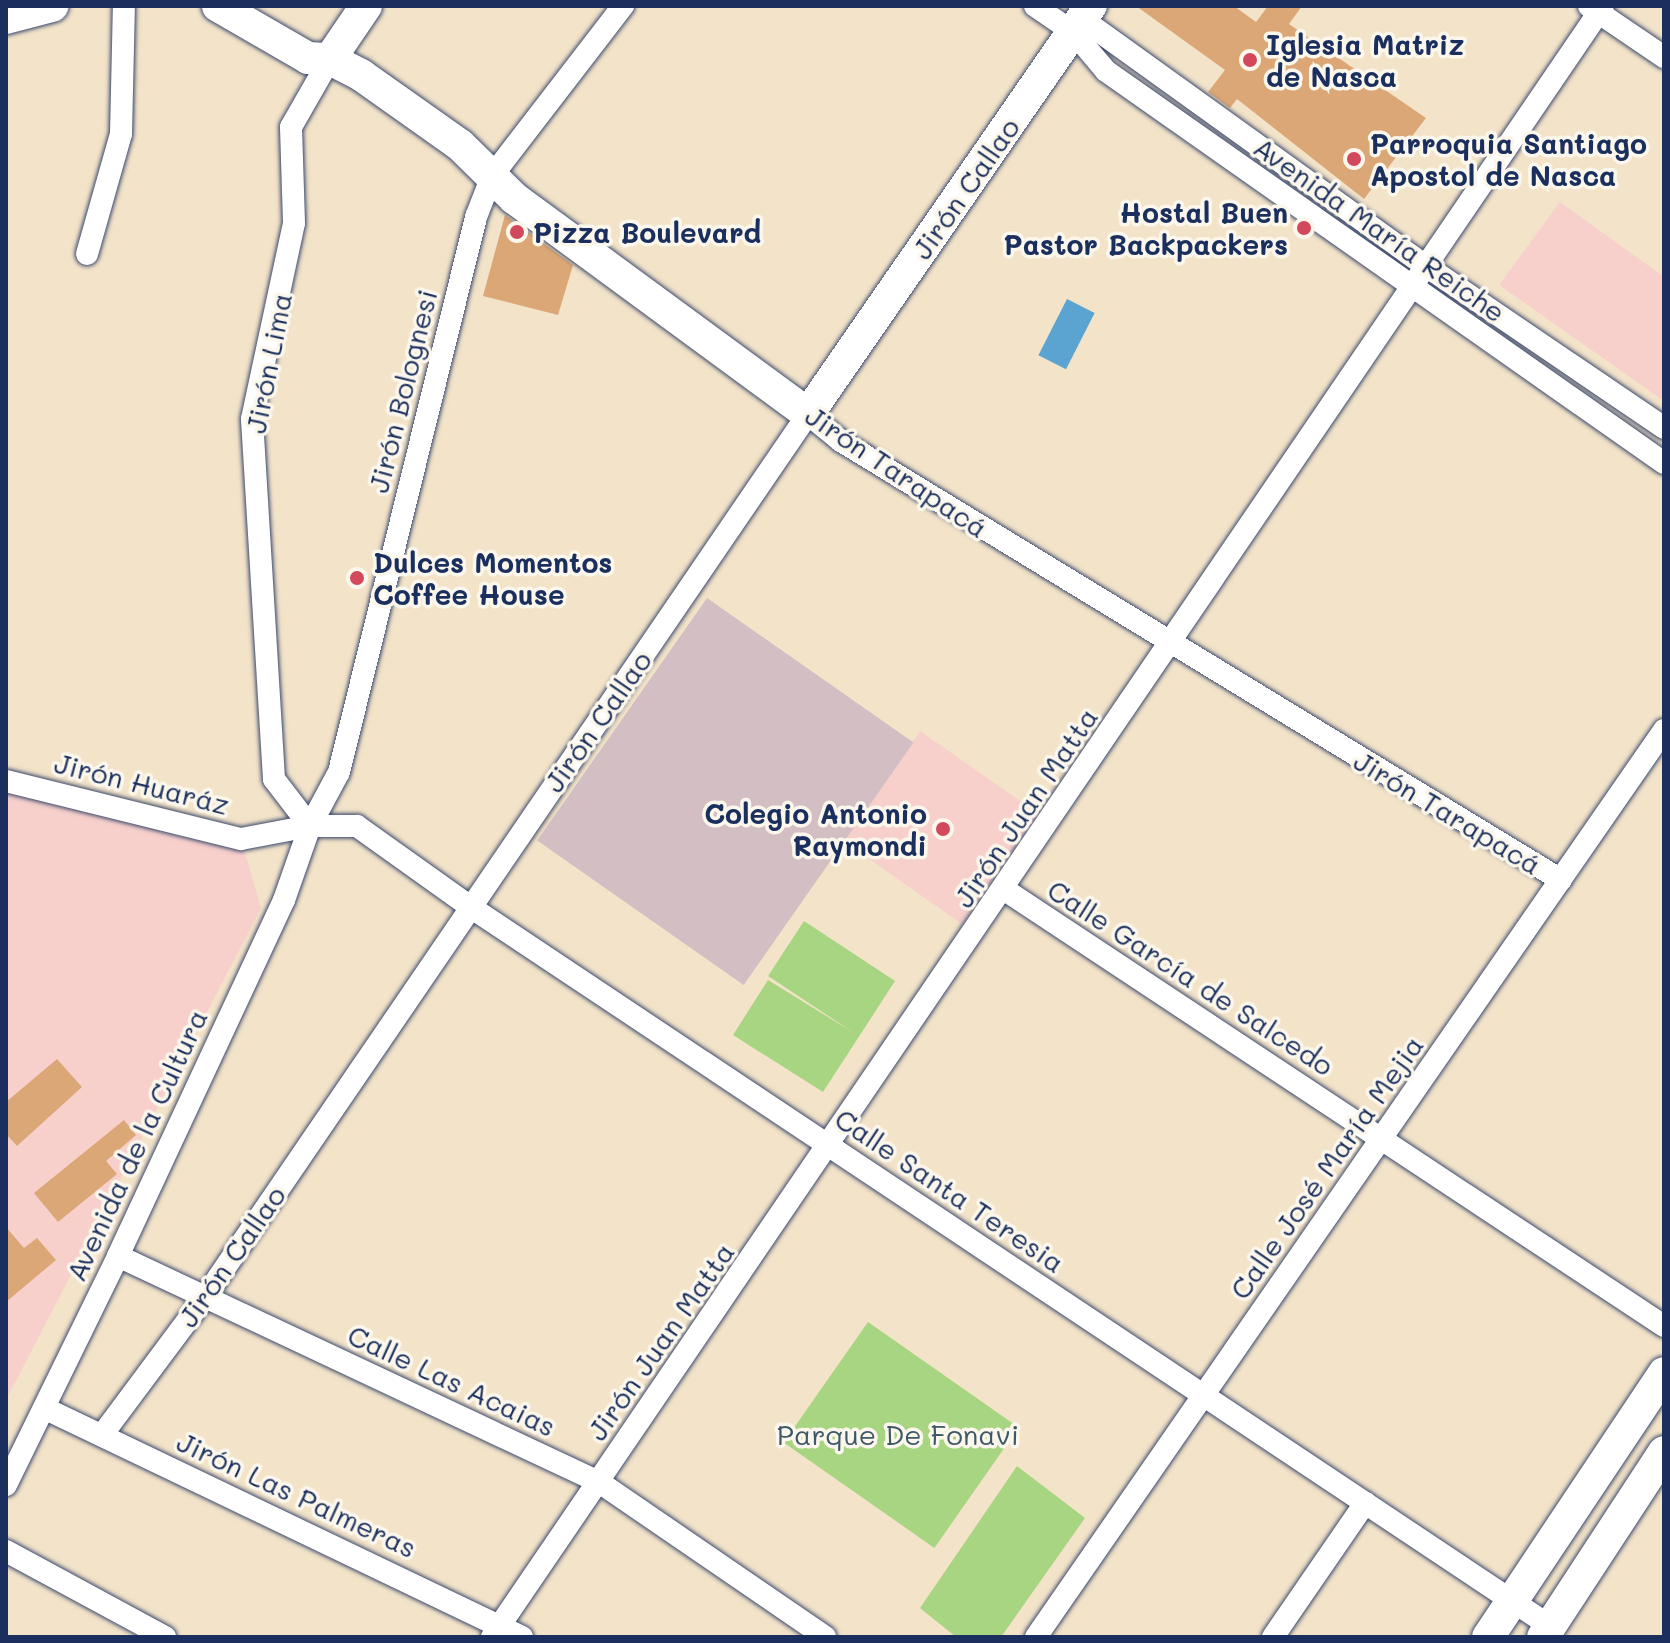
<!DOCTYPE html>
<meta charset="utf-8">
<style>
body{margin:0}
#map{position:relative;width:1670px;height:1643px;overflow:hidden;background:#f3e3c9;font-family:Mali,sans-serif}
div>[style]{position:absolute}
.built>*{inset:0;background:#f7d0cc;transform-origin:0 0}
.industrial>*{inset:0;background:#d2bec3;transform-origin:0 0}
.green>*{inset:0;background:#a8d582;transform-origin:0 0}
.water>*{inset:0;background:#5ba4d2;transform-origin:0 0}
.building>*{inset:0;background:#dca776}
.roads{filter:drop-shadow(0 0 2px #3b4a6e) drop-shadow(0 0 2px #3b4a6e)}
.street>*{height:22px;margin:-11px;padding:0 11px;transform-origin:11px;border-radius:11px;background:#fff}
.secondary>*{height:32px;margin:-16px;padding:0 16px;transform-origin:16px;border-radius:16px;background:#fff}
.dots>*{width:22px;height:22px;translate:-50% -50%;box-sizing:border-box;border:4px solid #fbf7ec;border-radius:50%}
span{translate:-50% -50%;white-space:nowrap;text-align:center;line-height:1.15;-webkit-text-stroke:7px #fbf7ec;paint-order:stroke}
.poi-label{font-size:28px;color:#1b2f5e;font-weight:700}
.left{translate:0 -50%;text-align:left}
.right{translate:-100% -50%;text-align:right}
.street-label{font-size:28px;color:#1b2f5e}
.park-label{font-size:28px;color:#3e5867}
.frame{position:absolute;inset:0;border:8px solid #1b2f5e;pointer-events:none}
</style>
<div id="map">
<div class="built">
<div style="clip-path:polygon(1560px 202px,1664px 277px,1664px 401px,1499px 285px)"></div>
<div style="left:920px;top:731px;width:145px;height:134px;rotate:35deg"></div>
<div style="clip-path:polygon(6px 792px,241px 839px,261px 908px,6px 1400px)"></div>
</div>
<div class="industrial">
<div style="left:707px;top:598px;width:252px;height:296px;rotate:35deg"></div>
</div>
<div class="green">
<div style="clip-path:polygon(804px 921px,895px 981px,823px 1092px,733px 1035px,768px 980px,854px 1033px,768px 976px)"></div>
<div style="left:868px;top:1322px;width:184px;height:147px;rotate:35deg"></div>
<div style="clip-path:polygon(1017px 1466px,1085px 1518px,1001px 1637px,956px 1637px,920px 1608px)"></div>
</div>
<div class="water">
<div style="left:1067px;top:299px;width:31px;height:63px;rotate:27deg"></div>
</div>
<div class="building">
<div style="clip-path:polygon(1136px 6px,1234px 6px,1256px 22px,1268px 6px,1302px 6px,1289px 24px,1426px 118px,1364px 199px,1237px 99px,1230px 108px,1208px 92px,1225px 70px)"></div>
<div style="clip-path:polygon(505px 215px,573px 265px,558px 315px,483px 296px)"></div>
<div style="clip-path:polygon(57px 1059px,82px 1087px,17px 1146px,6px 1134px,6px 1102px)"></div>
<div style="clip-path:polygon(124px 1120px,136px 1135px,106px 1161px,117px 1174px,58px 1222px,34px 1193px)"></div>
<div style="clip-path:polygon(6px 1227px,24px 1248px,37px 1238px,56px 1260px,6px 1302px)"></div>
</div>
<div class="roads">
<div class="street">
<div style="left:1035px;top:6px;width:46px;rotate:34.4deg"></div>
<div style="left:1073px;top:32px;width:51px;rotate:49.8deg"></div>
<div style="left:1106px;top:71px;width:682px;rotate:35.09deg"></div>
<div style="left:1589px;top:6px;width:91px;rotate:34.2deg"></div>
<div style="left:1082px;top:19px;width:423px;rotate:35.7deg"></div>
<div style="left:1426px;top:266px;width:288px;rotate:34.2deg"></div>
<div style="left:87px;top:254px;width:125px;rotate:-74.2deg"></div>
<div style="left:121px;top:134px;width:128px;rotate:-88.7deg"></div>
<div style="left:6px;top:781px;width:242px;rotate:13.9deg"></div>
<div style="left:241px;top:839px;width:70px;rotate:-10.7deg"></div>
<div style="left:310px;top:826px;width:47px"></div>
<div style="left:357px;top:826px;width:138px;rotate:35.5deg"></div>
<div style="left:469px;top:906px;width:1299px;rotate:33.67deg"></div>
<div style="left:310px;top:826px;width:59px;rotate:-127.5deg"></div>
<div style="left:274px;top:779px;width:361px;rotate:-93.5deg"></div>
<div style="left:252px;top:419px;width:200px;rotate:-77.9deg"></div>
<div style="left:294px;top:223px;width:96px;rotate:-91.8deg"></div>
<div style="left:291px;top:127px;width:78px;rotate:-60.2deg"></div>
<div style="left:1005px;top:890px;width:790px;rotate:33.49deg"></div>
<div style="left:118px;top:1256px;width:531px;rotate:25.17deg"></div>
<div style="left:599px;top:1482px;width:274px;rotate:34.4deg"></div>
<div style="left:44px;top:1408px;width:530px;rotate:25.6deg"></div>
<div style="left:102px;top:1435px;width:172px;rotate:-53.3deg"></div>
<div style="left:205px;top:1297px;width:1069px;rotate:-55.67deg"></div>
<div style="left:808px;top:414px;width:43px;rotate:39.3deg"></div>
<div style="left:841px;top:441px;width:843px;rotate:31.37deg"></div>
<div style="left:6px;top:1485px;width:255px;rotate:-63.9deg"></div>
<div style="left:118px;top:1256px;width:393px;rotate:-65deg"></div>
<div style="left:284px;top:900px;width:78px;rotate:-70.6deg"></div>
<div style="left:310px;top:826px;width:61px;rotate:-61.8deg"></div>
<div style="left:339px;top:772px;width:572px;rotate:-76.13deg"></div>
<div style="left:476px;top:217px;width:44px;rotate:-68.7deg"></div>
<div style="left:492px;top:176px;width:215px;rotate:-52.4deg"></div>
<div style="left:6px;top:1551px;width:181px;rotate:28.4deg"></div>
<div style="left:492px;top:1637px;width:1973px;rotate:-55.74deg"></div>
<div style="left:1036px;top:1637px;width:1103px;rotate:-55.3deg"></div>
<div style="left:1273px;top:1637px;width:163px;rotate:-55.5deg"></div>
</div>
<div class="secondary">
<div style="left:218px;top:6px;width:104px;rotate:30deg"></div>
<div style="left:308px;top:58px;width:22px;rotate:3deg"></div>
<div style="left:330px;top:59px;width:35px;rotate:27deg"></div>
<div style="left:361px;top:75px;width:121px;rotate:35.3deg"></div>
<div style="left:460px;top:145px;width:76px;rotate:44.5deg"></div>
<div style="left:514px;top:198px;width:365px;rotate:36.3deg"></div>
<div style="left:808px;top:414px;width:497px;rotate:-55.3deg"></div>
<div style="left:6px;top:18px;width:48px;rotate:-14.6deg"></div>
<div style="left:330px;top:59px;width:64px;rotate:-55.8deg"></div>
<div style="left:1488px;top:1637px;width:317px;rotate:-56.3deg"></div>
<div style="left:1543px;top:1637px;width:221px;rotate:-56.8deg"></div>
</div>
</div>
<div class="dots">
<div style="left:1250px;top:60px;background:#d1495b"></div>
<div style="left:1354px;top:159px;background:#d1495b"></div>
<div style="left:1304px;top:228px;background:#d1495b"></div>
<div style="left:517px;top:232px;background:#d1495b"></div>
<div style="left:357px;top:578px;background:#d1495b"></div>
<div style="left:943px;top:829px;background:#d1495b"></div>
</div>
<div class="poi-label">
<span class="left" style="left:1266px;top:60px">Iglesia Matriz<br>de Nasca</span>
<span class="left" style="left:1370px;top:159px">Parroquia Santiago<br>Apostol de Nasca</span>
<span class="right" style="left:1288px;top:228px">Hostal Buen<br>Pastor Backpackers</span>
<span class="left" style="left:533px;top:232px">Pizza Boulevard</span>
<span class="left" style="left:373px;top:578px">Dulces Momentos<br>Coffee House</span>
<span class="right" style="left:927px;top:829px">Colegio Antonio<br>Raymondi</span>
</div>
<div class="street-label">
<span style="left:965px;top:188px;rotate:-55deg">Jirón Callao</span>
<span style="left:1380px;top:229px;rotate:35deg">Avenida María Reiche</span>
<span style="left:268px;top:363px;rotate:-79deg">Jirón Lima</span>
<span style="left:402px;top:391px;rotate:-76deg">Jirón Bolognesi</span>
<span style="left:897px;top:471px;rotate:34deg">Jirón Tarapacá</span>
<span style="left:597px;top:721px;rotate:-55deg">Jirón Callao</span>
<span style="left:142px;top:783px;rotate:14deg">Jirón Huaráz</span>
<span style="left:1025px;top:807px;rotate:-56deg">Jirón Juan Matta</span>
<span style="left:1448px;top:812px;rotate:31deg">Jirón Tarapacá</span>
<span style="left:1191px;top:977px;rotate:33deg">Calle García de Salcedo</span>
<span style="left:136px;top:1145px;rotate:-65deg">Avenida de la Cultura</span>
<span style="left:1326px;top:1167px;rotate:-55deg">Calle José María Mejia</span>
<span style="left:950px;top:1190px;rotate:34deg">Calle Santa Teresia</span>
<span style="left:231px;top:1256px;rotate:-55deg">Jirón Callao</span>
<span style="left:660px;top:1341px;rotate:-55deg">Jirón Juan Matta</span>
<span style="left:452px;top:1380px;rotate:25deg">Calle Las Acaias</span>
<span style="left:297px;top:1494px;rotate:25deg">Jirón Las Palmeras</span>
</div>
<div class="park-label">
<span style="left:898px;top:1434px">Parque De Fonavi</span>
</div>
<div class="frame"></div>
</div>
